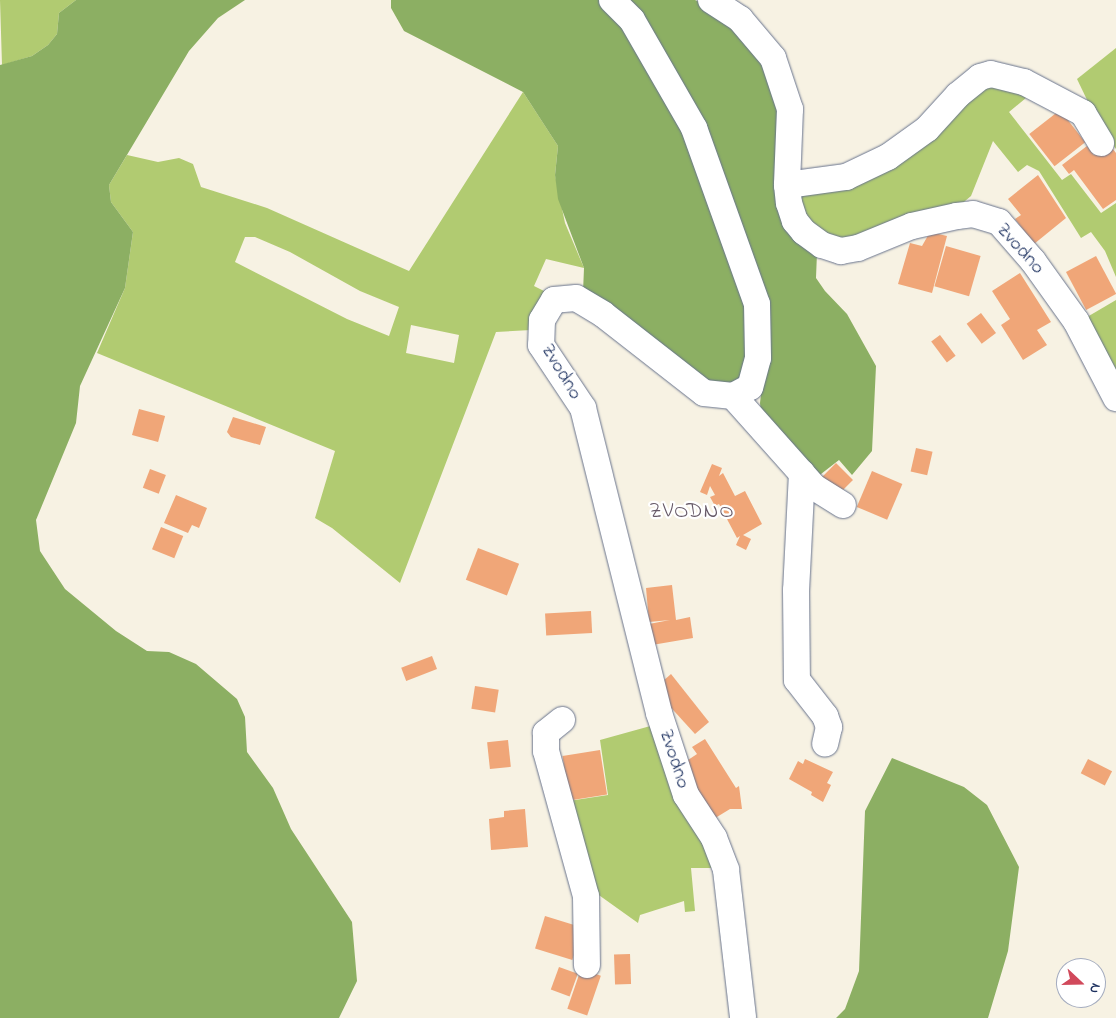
<!DOCTYPE html>
<style>
body{margin:0}
#map{position:relative;width:1116px;height:1018px;overflow:hidden;background:#f7f2e3;font-family:"Indie Flower",sans-serif}
div>[style]{position:absolute}
.green>*{inset:0;background:#b1cb71}
.forest>*{inset:0;background:#8caf63}
.building>*{inset:0;background:#f0a678;transform-origin:0 0}
.roads{filter:drop-shadow(0 0 1px #68738d) drop-shadow(0 0 1px #68738d)}
.minor>*{height:26px;margin:-13px;padding:0 13px;transform-origin:13px;border-radius:13px;background:#fff}
span{translate:-50% -50%;white-space:nowrap;text-align:center;line-height:1.15;-webkit-text-stroke:4.5px #fff;paint-order:stroke}
.street-label{font-size:20px;color:#1b2f5e}
.quarter-label{font-size:22px;color:#665967;letter-spacing:1px}
.north{position:absolute;left:1056px;top:958px;width:50px;height:50px;box-sizing:border-box;background:#fff;border:1px solid #a4acbf;border-radius:50%;rotate:111deg;font-size:14px;font-weight:700;line-height:20px;text-align:center;color:#1b2f5e}
.north::after{content:'';display:block;margin:auto;width:18px;height:22px;background:#d1495b;clip-path:polygon(50% 0,100% 100%,50% 72%,0 100%)}
</style>
<div id="map">
<div class="green">
<div style="clip-path:polygon(0 0,76px 0,59px 13px,57px 34px,48px 45px,32px 56px,2px 65px)"></div>
<div style="clip-path:polygon(1116px 48px,1116px 149px,1102px 131px,1077px 79px)"></div>
<div style="clip-path:polygon(989px 82px,1032px 93px,1009px 112px,1062px 180px,1071px 174px,1101px 213px,1116px 203px,1116px 277px,1105px 251px,1091px 232px,1081px 238px,1039px 171px,1027px 165px,1018px 172px,993px 141px,971px 196px,959px 206px,849px 243px,813px 235px,791px 195px,826px 187px)"></div>
<div style="clip-path:polygon(evenodd,523px 92px,558px 146px,555px 175px,565px 223px,584px 268px,546px 259px,534px 286px,552px 295px,531px 330px,496px 332px,400px 583px,332px 528px,315px 518px,335px 451px,97px 353px,125px 288px,133px 232px,111px 202px,109px 185px,127px 155px,158px 162px,179px 158px,193px 164px,201px 187px,267px 208px,409px 271px,523px 92px,245px 237px,255px 237px,290px 252px,360px 291px,399px 307px,389px 336px,347px 319px,235px 262px,245px 237px,523px 92px,411px 325px,459px 335px,454px 363px,406px 353px,411px 325px)"></div>
<div style="clip-path:polygon(1116px 300px,1116px 389px,1082px 320px)"></div>
<div style="clip-path:polygon(654px 725px,719px 868px,691px 868px,695px 911px,685px 912px,684px 901px,640px 915px,638px 923px,589px 888px,562px 802px,608px 795px,600px 740px)"></div>
</div>
<div class="forest">
<div style="clip-path:polygon(76px 0,245px 0,218px 18px,189px 51px,109px 185px,111px 202px,133px 232px,125px 288px,80px 386px,76px 423px,36px 520px,40px 551px,65px 589px,116px 631px,147px 651px,169px 652px,196px 664px,237px 699px,245px 717px,247px 752px,273px 788px,291px 829px,352px 922px,357px 981px,339px 1018px,0 1018px,0 65px,32px 56px,48px 45px,57px 34px,59px 13px)"></div>
<div style="clip-path:polygon(391px 0,600px 0,620px 20px,688px 134px,752px 329px,739px 387px,720px 390px,583px 292px,584px 268px,558px 199px,555px 175px,558px 146px,545px 126px,523px 92px,404px 31px,391px 8px)"></div>
<div style="clip-path:polygon(624px 0,695px 0,723px 14px,748px 34px,778px 94px,780px 179px,817px 253px,816px 278px,825px 291px,847px 314px,876px 366px,872px 451px,852px 475px,839px 460px,812px 481px,762px 423px,760px 403px,767px 343px,761px 302px)"></div>
<div style="clip-path:polygon(892px 758px,964px 787px,987px 805px,1019px 867px,1008px 951px,988px 1018px,836px 1018px,845px 1009px,859px 971px,865px 811px)"></div>
</div>
<div class="building">
<div style="left:1060px;top:110px;width:41px;height:39px;rotate:52deg"></div>
<div style="clip-path:polygon(1109px 144px,1116px 153px,1116px 200px,1103px 209px,1074px 170px,1069px 174px,1062px 165px,1087px 146px,1094px 155px)"></div>
<div style="clip-path:polygon(1038px 175px,1066px 218px,1034px 244px,1015px 219px,1021px 215px,1008px 199px)"></div>
<div style="clip-path:polygon(930px 232px,947px 236px,932px 293px,898px 284px,910px 243px,922px 246px)"></div>
<div style="left:946px;top:246px;width:36px;height:42px;rotate:16deg"></div>
<div style="left:1096px;top:256px;width:43px;height:34px;rotate:62deg"></div>
<div style="clip-path:polygon(1020px 273px,1051px 322px,1037px 330px,1047px 345px,1023px 360px,1001px 325px,1010px 319px,992px 291px)"></div>
<div style="left:981px;top:313px;width:25px;height:18px;rotate:53deg"></div>
<div style="left:940px;top:335px;width:26px;height:11px;rotate:53deg"></div>
<div style="left:139px;top:409px;width:27px;height:27px;rotate:15deg"></div>
<div style="clip-path:polygon(233px 417px,266px 427px,260px 445px,231px 437px,227px 432px)"></div>
<div style="left:916px;top:448px;width:17px;height:24px;rotate:13deg"></div>
<div style="left:836px;top:463px;width:24px;height:26px;rotate:45deg"></div>
<div style="clip-path:polygon(712px 464px,722px 468px,719px 476px,723px 473px,735px 496px,745px 491px,762px 524px,743px 535px,751px 539px,746px 550px,736px 545px,740px 536px,737px 538px,719px 504px,715px 506px,710px 497px,715px 495px,710px 486px,707px 495px,700px 492px)"></div>
<div style="left:150px;top:469px;width:17px;height:20px;rotate:21deg"></div>
<div style="left:872px;top:471px;width:33px;height:39px;rotate:23deg"></div>
<div style="clip-path:polygon(176px 495px,207px 508px,199px 528px,192px 525px,188px 533px,164px 523px)"></div>
<div style="left:161px;top:527px;width:24px;height:24px;rotate:22deg"></div>
<div style="left:478px;top:548px;width:44px;height:34px;rotate:21deg"></div>
<div style="clip-path:polygon(672px 585px,676px 620px,690px 617px,693px 638px,652px 645px,649px 624px,670px 620px,649px 622px,646px 588px)"></div>
<div style="left:591px;top:611px;width:22px;height:46px;rotate:87deg"></div>
<div style="left:432px;top:656px;width:14px;height:33px;rotate:69deg"></div>
<div style="clip-path:polygon(671px 674px,709px 722px,695px 734px,654px 689px)"></div>
<div style="left:475px;top:686px;width:24px;height:23px;rotate:9deg"></div>
<div style="clip-path:polygon(705px 739px,736px 788px,739px 786px,742px 809px,730px 809px,712px 820px,679px 766px,697px 754px,692px 747px)"></div>
<div style="left:508px;top:740px;width:27px;height:21px;rotate:84deg"></div>
<div style="left:600px;top:750px;width:45px;height:38px;rotate:81deg"></div>
<div style="clip-path:polygon(805px 759px,833px 772px,827px 783px,831px 785px,823px 802px,811px 795px,812px 792px,789px 779px,798px 761px,803px 764px)"></div>
<div style="left:1088px;top:759px;width:27px;height:16px;rotate:27deg"></div>
<div style="clip-path:polygon(525px 809px,528px 847px,491px 850px,489px 819px,504px 817px,504px 811px)"></div>
<div style="left:545px;top:916px;width:39px;height:34px;rotate:17deg"></div>
<div style="left:630px;top:954px;width:30px;height:16px;rotate:88deg"></div>
<div style="left:559px;top:967px;width:20px;height:24px;rotate:20deg"></div>
<div style="left:581px;top:969px;width:21px;height:42px;rotate:19deg"></div>
</div>
<div class="roads">
<div class="minor">
<div style="left:612px;top:0;width:28px;rotate:45deg"></div>
<div style="left:632px;top:20px;width:125px;rotate:60.1deg"></div>
<div style="left:694px;top:128px;width:187px;rotate:70.3deg"></div>
<div style="left:757px;top:304px;width:54px;rotate:88.9deg"></div>
<div style="left:758px;top:358px;width:30px;rotate:105deg"></div>
<div style="left:750px;top:387px;width:19px;rotate:152deg"></div>
<div style="left:733px;top:396px;width:29px;rotate:-174deg"></div>
<div style="left:704px;top:393px;width:128px;rotate:-142deg"></div>
<div style="left:603px;top:314px;width:31px;rotate:-149deg"></div>
<div style="left:576px;top:298px;width:22px;rotate:175deg"></div>
<div style="left:554px;top:300px;width:23px;rotate:121deg"></div>
<div style="left:542px;top:320px;width:25px;rotate:92deg"></div>
<div style="left:541px;top:345px;width:76px;rotate:56.3deg"></div>
<div style="left:583px;top:408px;width:314px;rotate:76deg"></div>
<div style="left:659px;top:713px;width:86px;rotate:71.8deg"></div>
<div style="left:686px;top:795px;width:51px;rotate:56.9deg"></div>
<div style="left:714px;top:838px;width:34px;rotate:69deg"></div>
<div style="left:726px;top:870px;width:149px;rotate:83.4deg"></div>
<div style="left:711px;top:0;width:35px;rotate:33deg"></div>
<div style="left:740px;top:19px;width:51px;rotate:49.8deg"></div>
<div style="left:773px;top:58px;width:54px;rotate:71.6deg"></div>
<div style="left:790px;top:109px;width:76px;rotate:92.3deg"></div>
<div style="left:787px;top:185px;width:18px;rotate:84deg"></div>
<div style="left:789px;top:203px;width:19px;rotate:72deg"></div>
<div style="left:795px;top:221px;width:14px;rotate:51deg"></div>
<div style="left:804px;top:232px;width:22px;rotate:36deg"></div>
<div style="left:822px;top:245px;width:20px;rotate:18deg"></div>
<div style="left:841px;top:251px;width:17px;rotate:-10deg"></div>
<div style="left:858px;top:248px;width:58px;rotate:-22.2deg"></div>
<div style="left:912px;top:226px;width:46px;rotate:-12.5deg"></div>
<div style="left:957px;top:216px;width:16px;rotate:-7deg"></div>
<div style="left:973px;top:214px;width:27px;rotate:17deg"></div>
<div style="left:999px;top:222px;width:52px;rotate:48.9deg"></div>
<div style="left:1033px;top:261px;width:74px;rotate:54.4deg"></div>
<div style="left:1076px;top:321px;width:87px;rotate:62.5deg"></div>
<div style="left:787px;top:185px;width:60px;rotate:-7.7deg"></div>
<div style="left:846px;top:177px;width:47px;rotate:-25.5deg"></div>
<div style="left:888px;top:157px;width:48px;rotate:-35.7deg"></div>
<div style="left:927px;top:129px;width:46px;rotate:-47.6deg"></div>
<div style="left:958px;top:95px;width:28px;rotate:-39deg"></div>
<div style="left:980px;top:77px;width:11px;rotate:-15deg"></div>
<div style="left:991px;top:74px;width:34px;rotate:14deg"></div>
<div style="left:1024px;top:82px;width:67px;rotate:27.7deg"></div>
<div style="left:1083px;top:113px;width:35px;rotate:59deg"></div>
<div style="left:733px;top:396px;width:122px;rotate:48.3deg"></div>
<div style="left:814px;top:487px;width:34px;rotate:32deg"></div>
<div style="left:802px;top:473px;width:117px;rotate:92.9deg"></div>
<div style="left:796px;top:590px;width:90px;rotate:89.4deg"></div>
<div style="left:797px;top:680px;width:46px;rotate:52.1deg"></div>
<div style="left:825px;top:716px;width:12px;rotate:70deg"></div>
<div style="left:829px;top:727px;width:17px;rotate:103deg"></div>
<div style="left:562px;top:720px;width:21px;rotate:141deg"></div>
<div style="left:546px;top:733px;width:18px;rotate:90deg"></div>
<div style="left:546px;top:751px;width:150px;rotate:74.6deg"></div>
<div style="left:586px;top:896px;width:69px;rotate:89.2deg"></div>
</div>
</div>
<div class="street-label">
<span style="left:1020px;top:249px;rotate:48deg">Zvodno</span>
<span style="left:561px;top:372px;rotate:59deg">Zvodno</span>
<span style="left:674px;top:759px;rotate:72deg">Zvodno</span>
</div>
<div class="quarter-label">
<span style="left:692px;top:513px">ZVODNO</span>
</div>
<div class="north">N</div>
</div>
